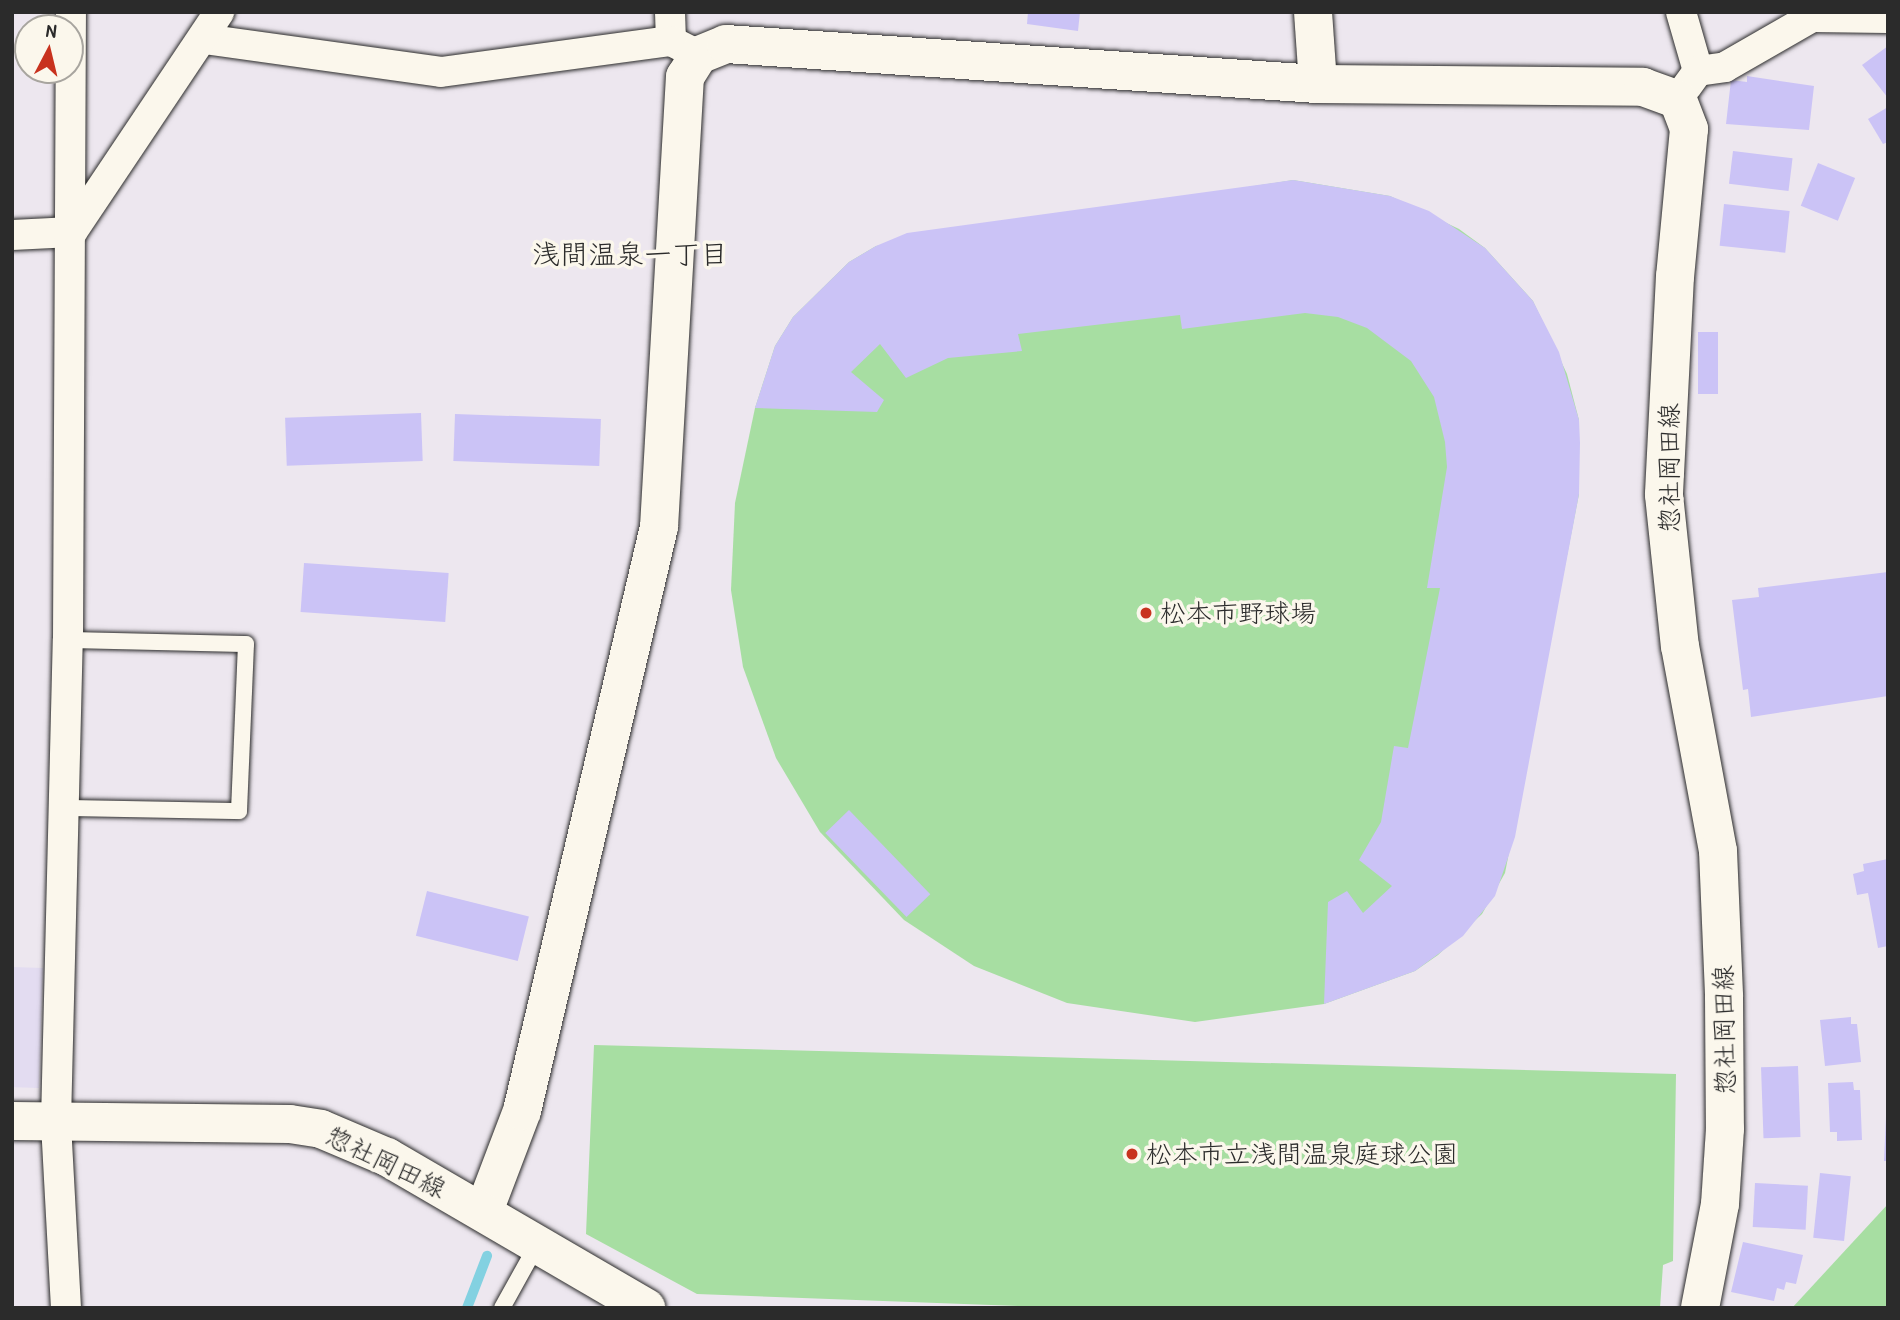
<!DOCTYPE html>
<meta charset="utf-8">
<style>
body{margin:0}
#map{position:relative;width:1900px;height:1320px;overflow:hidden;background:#ede7ef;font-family:"Patrick Hand","Klee One",sans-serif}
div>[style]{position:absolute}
.built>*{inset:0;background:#e3dcf1;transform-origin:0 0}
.green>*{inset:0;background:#a7dea2}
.stream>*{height:10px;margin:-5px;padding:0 5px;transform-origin:5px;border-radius:5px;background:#83d1e1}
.building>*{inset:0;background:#cbc3f6;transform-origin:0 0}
.roads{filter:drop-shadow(0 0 2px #2b2b2b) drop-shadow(0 0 2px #2b2b2b)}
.service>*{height:16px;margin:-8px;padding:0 8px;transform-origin:8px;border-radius:8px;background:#fbf7ec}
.minor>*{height:30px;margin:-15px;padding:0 15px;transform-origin:15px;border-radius:15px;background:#fbf7ec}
.tertiary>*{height:38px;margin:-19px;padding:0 19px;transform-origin:19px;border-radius:19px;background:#fbf7ec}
.secondary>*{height:38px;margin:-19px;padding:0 19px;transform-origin:19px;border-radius:19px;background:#fbf7ec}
.dots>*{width:19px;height:19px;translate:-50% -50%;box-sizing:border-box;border:4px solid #fbf7ec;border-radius:50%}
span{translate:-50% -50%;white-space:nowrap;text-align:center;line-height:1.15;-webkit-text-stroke:7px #fbf7ec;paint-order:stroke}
.street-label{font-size:26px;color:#2b2b2b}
.poi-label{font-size:26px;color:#2b2b2b}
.left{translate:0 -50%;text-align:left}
.neighbourhood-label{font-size:28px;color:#2b2b2b}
.frame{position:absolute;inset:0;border:14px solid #2b2b2b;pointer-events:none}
.north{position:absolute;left:14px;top:14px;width:70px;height:70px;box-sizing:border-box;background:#fbf7ec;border:2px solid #a8a59f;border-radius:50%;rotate:7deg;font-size:19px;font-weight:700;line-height:28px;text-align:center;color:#2b2b2b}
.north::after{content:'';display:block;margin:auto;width:24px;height:32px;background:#c8321e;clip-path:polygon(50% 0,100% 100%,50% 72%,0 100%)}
</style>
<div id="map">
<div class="built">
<div style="left:12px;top:967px;width:31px;height:120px;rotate:2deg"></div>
</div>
<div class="green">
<div style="clip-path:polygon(1293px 180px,1390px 196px,1459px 229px,1485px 248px,1533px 301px,1567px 374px,1579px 420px,1579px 494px,1505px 873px,1482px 914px,1438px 955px,1415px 971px,1324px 1004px,1195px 1022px,1067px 1003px,974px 966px,904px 920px,820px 832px,776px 758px,743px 667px,731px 590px,735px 503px,755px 408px,775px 346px,793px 317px,849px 262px,876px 246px)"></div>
<div style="clip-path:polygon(594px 1045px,1676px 1074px,1673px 1261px,1663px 1265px,1660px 1308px,1068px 1308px,697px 1294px,586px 1234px)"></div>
<div style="clip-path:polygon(1888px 1204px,1888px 1308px,1792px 1308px)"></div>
</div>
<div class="stream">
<div style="left:467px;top:1308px;width:56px;rotate:-69deg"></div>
</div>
<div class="building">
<div style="clip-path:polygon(1028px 12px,1080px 12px,1078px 31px,1027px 24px)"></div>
<div style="clip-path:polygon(1888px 46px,1888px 98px,1862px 65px)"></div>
<div style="clip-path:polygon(1747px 76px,1814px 86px,1809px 130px,1726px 124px,1731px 80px,1747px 82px)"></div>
<div style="clip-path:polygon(1888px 107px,1888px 142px,1883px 144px,1868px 119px)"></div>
<div style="left:1733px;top:151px;width:60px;height:33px;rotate:7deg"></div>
<div style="left:1818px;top:163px;width:40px;height:46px;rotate:22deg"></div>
<div style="clip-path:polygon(1293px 180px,1390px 196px,1429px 211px,1485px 248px,1533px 301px,1559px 352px,1579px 420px,1580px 443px,1579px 494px,1515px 837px,1495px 896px,1463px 936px,1415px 971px,1324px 1004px,1328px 902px,1347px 891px,1363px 913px,1392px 886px,1359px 860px,1381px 822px,1394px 746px,1408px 748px,1440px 588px,1427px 588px,1447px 467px,1445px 442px,1434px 397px,1411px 361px,1367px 328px,1338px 317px,1305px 313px,1182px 329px,1180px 315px,1018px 334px,1022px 351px,948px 358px,906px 378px,880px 344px,851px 372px,884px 400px,877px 412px,755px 408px,775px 346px,793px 317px,849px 262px,876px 246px,907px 233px)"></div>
<div style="left:1724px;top:204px;width:66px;height:42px;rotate:6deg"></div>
<div style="left:1698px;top:332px;width:20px;height:62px"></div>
<div style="left:421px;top:413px;width:48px;height:136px;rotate:88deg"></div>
<div style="left:455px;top:414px;width:146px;height:47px;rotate:2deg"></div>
<div style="left:304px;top:563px;width:145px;height:49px;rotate:4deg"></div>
<div style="clip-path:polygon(1888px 572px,1888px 696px,1751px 717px,1748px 689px,1743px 690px,1732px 600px,1759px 597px,1758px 588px)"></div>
<div style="left:849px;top:810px;width:117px;height:33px;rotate:46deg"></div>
<div style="clip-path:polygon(1888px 859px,1888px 946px,1878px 948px,1868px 893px,1857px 895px,1853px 874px,1864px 871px,1863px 864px)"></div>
<div style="left:427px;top:891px;width:105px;height:46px;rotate:14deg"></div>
<div style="clip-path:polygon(1851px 1017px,1851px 1024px,1857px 1024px,1861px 1062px,1825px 1066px,1820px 1020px)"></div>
<div style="left:1798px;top:1066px;width:71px;height:37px;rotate:88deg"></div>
<div style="clip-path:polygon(1853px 1082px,1854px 1090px,1860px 1090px,1862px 1140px,1837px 1141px,1837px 1132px,1830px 1132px,1828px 1083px)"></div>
<div style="clip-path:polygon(1886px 1117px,1888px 1117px,1888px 1161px,1884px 1161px)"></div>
<div style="left:1820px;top:1173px;width:31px;height:65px;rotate:6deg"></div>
<div style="left:1755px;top:1183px;width:53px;height:44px;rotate:3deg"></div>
<div style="clip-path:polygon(1743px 1242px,1803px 1255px,1796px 1284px,1786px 1282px,1784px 1290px,1777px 1288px,1774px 1301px,1731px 1292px)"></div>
</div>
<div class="roads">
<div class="service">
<div style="left:64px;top:808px;width:175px;rotate:1deg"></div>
<div style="left:239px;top:811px;width:167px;rotate:-87.6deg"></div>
<div style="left:246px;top:644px;width:178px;rotate:-178.7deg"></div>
<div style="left:502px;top:1308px;width:74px;rotate:-61deg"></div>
</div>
<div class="minor">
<div style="left:670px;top:12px;width:29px;rotate:88deg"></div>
<div style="left:1681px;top:12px;width:61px;rotate:73.9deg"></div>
<div style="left:1698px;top:71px;width:19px;rotate:126deg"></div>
<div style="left:204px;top:39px;width:239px;rotate:7.9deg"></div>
<div style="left:441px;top:72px;width:232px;rotate:-7.7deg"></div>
<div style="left:671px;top:41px;width:31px;rotate:27deg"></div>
<div style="left:1698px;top:71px;width:27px;rotate:-8deg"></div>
<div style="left:1725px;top:67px;width:100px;rotate:-29.9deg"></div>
<div style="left:1812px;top:17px;width:76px;rotate:0.8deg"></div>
<div style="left:12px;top:235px;width:60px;rotate:-2.9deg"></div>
<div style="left:72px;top:232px;width:265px;rotate:-56.2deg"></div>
<div style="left:66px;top:1308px;width:186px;rotate:-93.1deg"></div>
<div style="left:56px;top:1122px;width:482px;rotate:-88.6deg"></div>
<div style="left:68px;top:640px;width:628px;rotate:-89.73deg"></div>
</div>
<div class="tertiary">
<div style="left:484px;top:1211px;width:107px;rotate:-69.2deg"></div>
<div style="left:522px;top:1111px;width:600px;rotate:-76.8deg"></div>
<div style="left:659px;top:527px;width:451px;rotate:-86.7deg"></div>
<div style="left:685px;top:77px;width:26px;rotate:-58deg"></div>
<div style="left:699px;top:55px;width:29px;rotate:-22deg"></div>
<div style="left:726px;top:44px;width:593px;rotate:3.87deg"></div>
</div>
<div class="secondary">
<div style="left:1313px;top:12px;width:72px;rotate:86deg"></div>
<div style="left:1318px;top:84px;width:325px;rotate:0.5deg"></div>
<div style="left:1643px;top:87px;width:37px;rotate:20deg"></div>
<div style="left:1678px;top:100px;width:31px;rotate:69deg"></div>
<div style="left:1689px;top:129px;width:148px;rotate:95.4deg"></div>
<div style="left:1675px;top:276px;width:219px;rotate:92.9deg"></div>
<div style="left:1664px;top:495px;width:152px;rotate:84deg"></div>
<div style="left:1680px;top:646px;width:208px;rotate:79.5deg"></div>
<div style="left:1718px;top:851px;width:146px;rotate:87.6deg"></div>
<div style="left:1724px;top:997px;width:132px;rotate:89.6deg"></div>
<div style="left:1725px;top:1129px;width:75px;rotate:93.8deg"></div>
<div style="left:1720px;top:1204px;width:106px;rotate:100.9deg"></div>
<div style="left:12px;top:1121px;width:278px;rotate:0.6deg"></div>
<div style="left:290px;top:1124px;width:31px;rotate:9deg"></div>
<div style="left:321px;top:1129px;width:72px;rotate:23deg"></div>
<div style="left:387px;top:1157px;width:300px;rotate:30.2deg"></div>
</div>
</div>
<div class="dots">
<div style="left:1146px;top:613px;background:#c8321e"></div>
<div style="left:1132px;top:1154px;background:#c8321e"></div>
</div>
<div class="street-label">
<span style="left:1669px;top:468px;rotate:-90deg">惣社岡田線</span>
<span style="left:1724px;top:1030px;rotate:-91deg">惣社岡田線</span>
<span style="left:386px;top:1162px;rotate:26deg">惣社岡田線</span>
</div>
<div class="poi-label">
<span class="left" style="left:1160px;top:613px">松本市野球場</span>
<span class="left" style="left:1146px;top:1154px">松本市立浅間温泉庭球公園</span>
</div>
<div class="neighbourhood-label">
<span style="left:630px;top:254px">浅間温泉一丁目</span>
</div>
<div class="frame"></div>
<div class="north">N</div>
</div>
